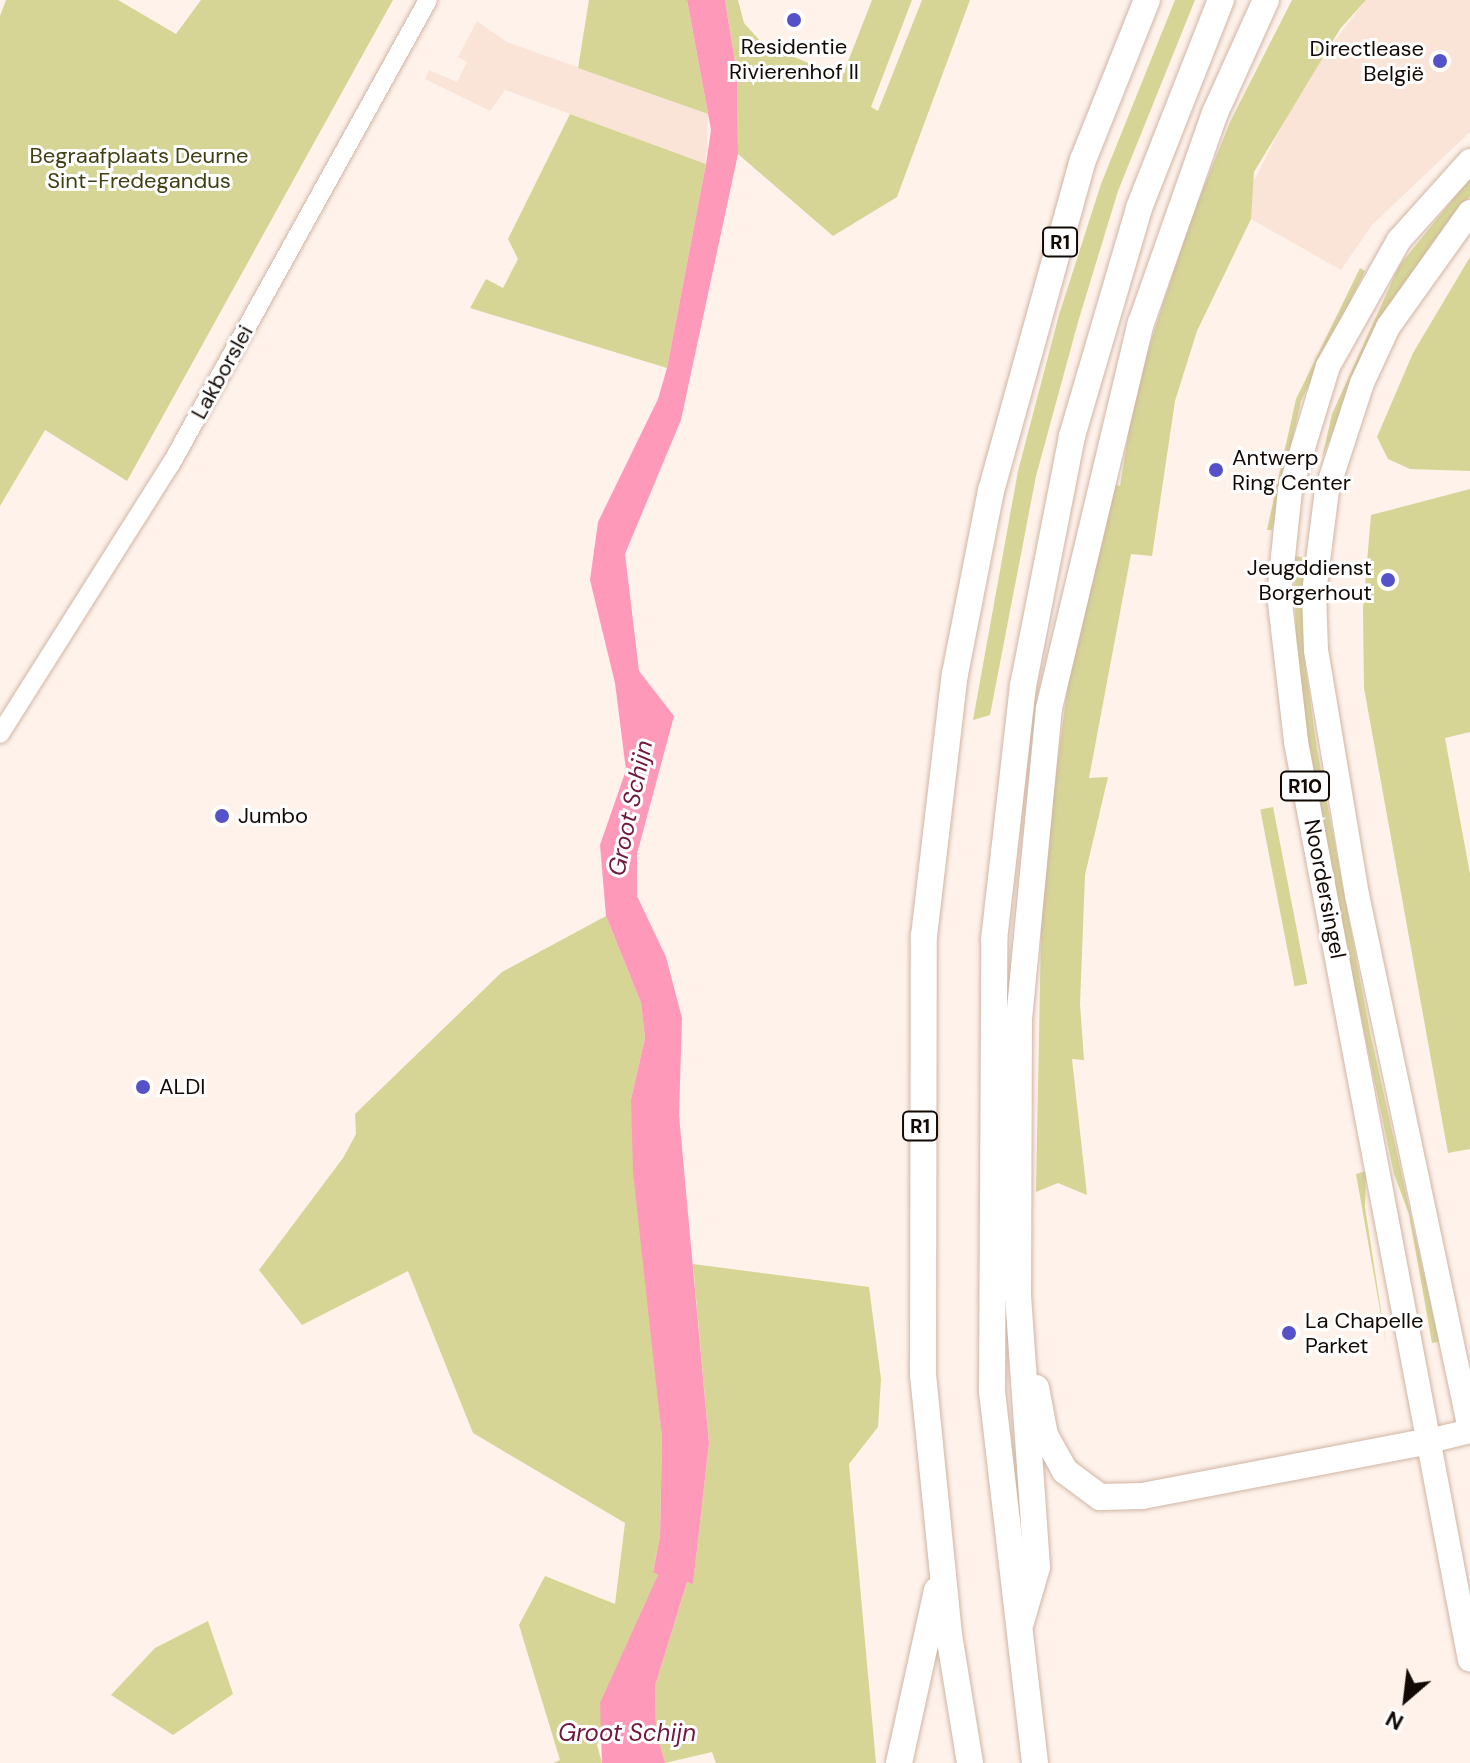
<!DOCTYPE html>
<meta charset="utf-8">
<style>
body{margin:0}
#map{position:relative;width:1470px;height:1763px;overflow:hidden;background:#fef2eb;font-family:"DM Sans",sans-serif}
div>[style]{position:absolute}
.built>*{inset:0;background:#fae4d7}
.green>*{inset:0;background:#d6d596;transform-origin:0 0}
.water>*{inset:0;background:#ff99ba}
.roads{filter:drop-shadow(0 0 2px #d1b5a4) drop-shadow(0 0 2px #d1b5a4)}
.tertiary>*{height:18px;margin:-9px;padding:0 9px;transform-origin:9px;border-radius:9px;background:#fff}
.primary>*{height:24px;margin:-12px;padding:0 12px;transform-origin:12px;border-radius:12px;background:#fff}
.motorway>*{height:26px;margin:-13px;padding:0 13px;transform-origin:13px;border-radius:13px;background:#fff}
.dots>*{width:22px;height:22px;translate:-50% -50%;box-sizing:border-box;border:4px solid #fff;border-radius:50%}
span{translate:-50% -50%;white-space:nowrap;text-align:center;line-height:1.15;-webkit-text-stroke:6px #fff;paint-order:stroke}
.shield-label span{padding:2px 6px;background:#fff;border:2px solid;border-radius:6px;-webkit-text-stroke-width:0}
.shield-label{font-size:20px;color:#130a05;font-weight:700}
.poi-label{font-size:22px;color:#130a05}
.right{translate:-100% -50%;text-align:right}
.left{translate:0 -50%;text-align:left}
.park-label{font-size:22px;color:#414014}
.street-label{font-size:22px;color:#130a05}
.water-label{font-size:24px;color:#70183d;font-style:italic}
.north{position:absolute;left:1366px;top:1659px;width:80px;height:80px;-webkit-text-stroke:6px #fff;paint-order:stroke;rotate:208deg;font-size:22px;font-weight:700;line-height:32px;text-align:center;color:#130a05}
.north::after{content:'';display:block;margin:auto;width:28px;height:36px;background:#130a05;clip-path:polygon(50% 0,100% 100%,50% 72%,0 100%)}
</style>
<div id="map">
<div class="built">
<div style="clip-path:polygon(1366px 0,1470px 0,1470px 132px,1372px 225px,1341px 270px,1251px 219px,1249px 190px,1308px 75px)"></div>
<div style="clip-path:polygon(477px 21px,507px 42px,708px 114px,706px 164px,505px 90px,490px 111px,425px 79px,429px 70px,457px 82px,467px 62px,458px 57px)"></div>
</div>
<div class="green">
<div style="clip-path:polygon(6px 0,118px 0,176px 34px,201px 0,393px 0,127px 481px,45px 430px,0 506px,0 16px)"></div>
<div style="clip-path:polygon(589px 0,687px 0,708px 114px,578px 68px)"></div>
<div style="clip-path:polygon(725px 0,738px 0,744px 23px,763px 44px,842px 77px,872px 0,912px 0,871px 107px,878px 111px,922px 0,970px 0,897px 197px,833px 236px,738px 154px,737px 74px)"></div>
<div style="clip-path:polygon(1175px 0,1195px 0,1118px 191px,1078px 322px,1036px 476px,990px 715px,973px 720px,1018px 471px,1059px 315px,1101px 184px)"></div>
<div style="clip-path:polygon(1292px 0,1366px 0,1340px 29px,1254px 172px,1251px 219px,1197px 331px,1175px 401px,1152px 556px,1131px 554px,1089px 778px,1108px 777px,1085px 875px,1080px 1004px,1084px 1060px,1072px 1059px,1087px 1195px,1058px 1183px,1036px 1192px,1042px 881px,1074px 637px,1110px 483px,1120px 486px,1136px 387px,1189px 224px,1230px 122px)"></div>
<div style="clip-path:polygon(570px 114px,706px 164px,667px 368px,470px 308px,486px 279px,503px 288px,518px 259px,508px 239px)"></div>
<div style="clip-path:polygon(1470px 178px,1470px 196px,1377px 326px,1322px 458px,1332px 414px,1399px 266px)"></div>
<div style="clip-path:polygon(1470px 257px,1470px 471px,1410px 469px,1388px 459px,1377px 437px,1413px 353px)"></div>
<div style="clip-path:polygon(1360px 268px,1365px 271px,1301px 401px,1272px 530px,1267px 530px,1296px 399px)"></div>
<div style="clip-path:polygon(1470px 489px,1470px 732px,1445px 738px,1470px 874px,1470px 1149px,1448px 1153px,1364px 688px,1363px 609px,1371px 515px)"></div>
<div style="clip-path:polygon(1294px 556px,1304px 557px,1304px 657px,1317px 749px,1370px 1032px,1439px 1342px,1432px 1343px,1409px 1214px,1394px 1174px,1332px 879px,1297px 684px)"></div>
<div style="left:1273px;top:807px;width:180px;height:13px;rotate:79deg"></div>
<div style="clip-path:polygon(606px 916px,641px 1003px,645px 1038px,631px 1099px,662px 1438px,660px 1537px,653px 1571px,658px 1575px,597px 1745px,602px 1763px,553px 1763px,560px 1760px,519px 1625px,545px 1576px,615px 1604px,625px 1523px,473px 1433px,408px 1271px,302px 1325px,259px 1270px,343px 1158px,356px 1134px,355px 1114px,502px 972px)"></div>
<div style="clip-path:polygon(1366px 1171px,1365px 1207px,1387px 1349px,1356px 1174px)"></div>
<div style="clip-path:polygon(693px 1264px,869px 1287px,881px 1379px,878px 1427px,849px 1464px,876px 1763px,716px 1763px,712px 1752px,665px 1763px,656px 1731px,655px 1686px,687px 1582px,693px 1583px,709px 1443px)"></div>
<div style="clip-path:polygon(208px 1621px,233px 1694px,173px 1735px,111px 1695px,155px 1648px)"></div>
</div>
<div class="water">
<div style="clip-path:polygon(687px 0,725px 0,737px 74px,738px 154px,681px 420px,625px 554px,639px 671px,674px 716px,637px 854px,637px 896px,666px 957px,682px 1018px,679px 1115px,709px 1443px,693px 1584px,687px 1582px,655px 1686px,656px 1731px,665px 1763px,602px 1763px,600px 1703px,658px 1575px,653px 1572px,660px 1537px,662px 1438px,633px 1172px,631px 1099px,645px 1038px,641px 1003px,606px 916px,600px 845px,626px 770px,615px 683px,590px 580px,598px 522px,658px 399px,667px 368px,706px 164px,711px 130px)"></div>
</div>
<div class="roads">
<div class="tertiary">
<div style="left:0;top:734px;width:320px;rotate:-57.7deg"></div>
<div style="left:171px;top:464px;width:530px;rotate:-61.02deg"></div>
</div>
<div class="primary">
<div style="left:1470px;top:161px;width:106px;rotate:131.9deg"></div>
<div style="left:1399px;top:240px;width:145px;rotate:119.4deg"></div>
<div style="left:1328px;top:366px;width:130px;rotate:107deg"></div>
<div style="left:1290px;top:490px;width:105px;rotate:96deg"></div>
<div style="left:1279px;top:594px;width:149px;rotate:83.4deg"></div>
<div style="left:1296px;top:742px;width:934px;rotate:79.27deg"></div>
<div style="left:1470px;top:212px;width:141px;rotate:125.5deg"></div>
<div style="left:1388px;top:327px;width:62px;rotate:114.9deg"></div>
<div style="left:1362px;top:383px;width:113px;rotate:108.1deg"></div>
<div style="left:1327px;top:490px;width:104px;rotate:97.2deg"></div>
<div style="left:1314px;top:593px;width:57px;rotate:88deg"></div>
<div style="left:1316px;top:650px;width:248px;rotate:80.5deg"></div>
<div style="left:1357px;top:895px;width:546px;rotate:78.05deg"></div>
<div style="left:1425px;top:1442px;width:46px;rotate:-13.7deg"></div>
</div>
<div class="motorway">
<div style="left:1036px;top:1388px;width:48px;rotate:79.2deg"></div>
<div style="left:1045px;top:1435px;width:41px;rotate:60.9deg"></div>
<div style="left:1065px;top:1471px;width:44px;rotate:36.6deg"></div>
<div style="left:1100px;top:1497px;width:42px;rotate:-1.4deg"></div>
<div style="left:1142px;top:1496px;width:288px;rotate:-10.8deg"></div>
<div style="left:1021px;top:1622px;width:57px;rotate:-73.8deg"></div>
<div style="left:1037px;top:1567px;width:270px;rotate:-94deg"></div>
<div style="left:1018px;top:1298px;width:279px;rotate:-89.8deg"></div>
<div style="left:1019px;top:1019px;width:312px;rotate:-84.5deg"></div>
<div style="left:1049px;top:708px;width:396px;rotate:-76.6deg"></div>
<div style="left:1141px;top:323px;width:223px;rotate:-70.6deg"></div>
<div style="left:1215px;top:113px;width:124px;rotate:-65.7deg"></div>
<div style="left:899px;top:1763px;width:177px;rotate:-77.6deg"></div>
<div style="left:970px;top:1763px;width:130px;rotate:-99.3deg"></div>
<div style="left:949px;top:1635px;width:261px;rotate:-95.7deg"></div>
<div style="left:923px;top:1375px;width:439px;rotate:-89.9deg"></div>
<div style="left:924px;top:936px;width:264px;rotate:-83.3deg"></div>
<div style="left:955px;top:674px;width:187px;rotate:-78.9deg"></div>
<div style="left:991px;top:491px;width:344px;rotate:-74.5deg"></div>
<div style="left:1083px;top:160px;width:172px;rotate:-68.2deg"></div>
<div style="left:1035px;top:1763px;width:373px;rotate:-96.6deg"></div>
<div style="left:992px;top:1392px;width:452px;rotate:-89.7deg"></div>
<div style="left:994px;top:940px;width:256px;rotate:-83.5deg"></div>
<div style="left:1023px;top:686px;width:255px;rotate:-78.9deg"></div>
<div style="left:1072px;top:436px;width:238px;rotate:-73.6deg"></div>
<div style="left:1139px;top:208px;width:224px;rotate:-68.5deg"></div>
</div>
</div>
<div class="dots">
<div style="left:794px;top:20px;background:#5551c8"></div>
<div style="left:1440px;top:61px;background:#5551c8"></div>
<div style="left:1216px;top:470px;background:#5551c8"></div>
<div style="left:1388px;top:580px;background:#5551c8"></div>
<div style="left:222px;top:816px;background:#5551c8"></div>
<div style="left:143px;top:1087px;background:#5551c8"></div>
<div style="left:1289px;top:1333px;background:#5551c8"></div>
</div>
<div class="shield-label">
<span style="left:1060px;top:242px">R1</span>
<span style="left:1305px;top:786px">R10</span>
<span style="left:920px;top:1126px">R1</span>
</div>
<div class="poi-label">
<span style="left:794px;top:59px">Residentie<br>Rivierenhof II</span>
<span class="right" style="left:1424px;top:61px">Directlease<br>België</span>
<span class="left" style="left:1232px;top:470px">Antwerp<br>Ring Center</span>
<span class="right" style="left:1372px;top:580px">Jeugddienst<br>Borgerhout</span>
<span class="left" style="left:238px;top:816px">Jumbo</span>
<span class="left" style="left:159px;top:1087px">ALDI</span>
<span class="left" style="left:1305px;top:1333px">La Chapelle<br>Parket</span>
</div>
<div class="park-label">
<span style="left:139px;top:168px">Begraafplaats Deurne<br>Sint-Fredegandus</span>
</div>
<div class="street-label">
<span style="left:222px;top:372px;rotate:-61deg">Lakborslei</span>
<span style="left:1325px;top:889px;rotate:79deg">Noordersingel</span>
</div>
<div class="water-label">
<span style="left:630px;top:808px;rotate:-78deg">Groot Schijn</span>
<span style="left:627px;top:1733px">Groot Schijn</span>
</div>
<div class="north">N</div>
</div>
